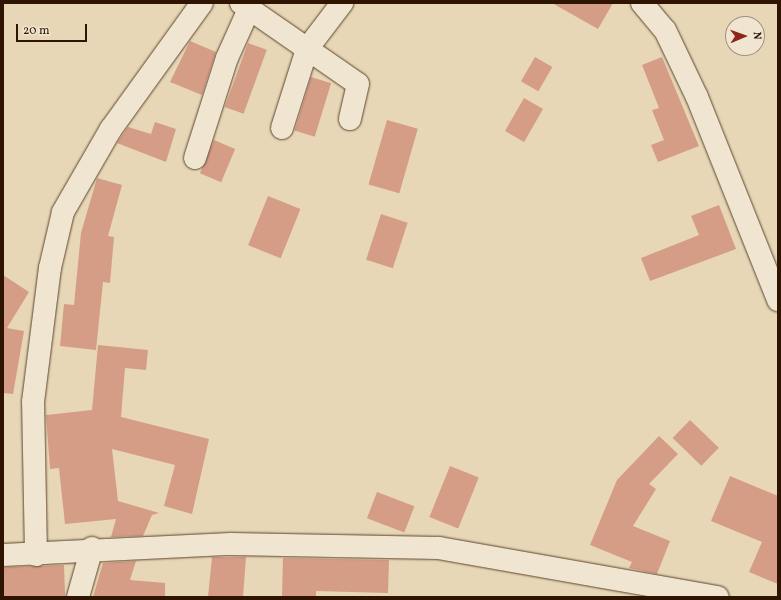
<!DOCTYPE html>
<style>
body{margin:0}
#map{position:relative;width:781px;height:600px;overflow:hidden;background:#e7d7b6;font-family:Vollkorn,serif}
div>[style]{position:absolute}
.building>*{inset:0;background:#d59c86;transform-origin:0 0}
.roads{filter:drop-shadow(0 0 1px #5d452e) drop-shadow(0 0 1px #5d452e)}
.minor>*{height:22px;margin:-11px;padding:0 11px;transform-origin:11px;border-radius:11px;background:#efe5d0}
.tertiary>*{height:22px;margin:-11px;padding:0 11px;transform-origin:11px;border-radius:11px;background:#efe5d0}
span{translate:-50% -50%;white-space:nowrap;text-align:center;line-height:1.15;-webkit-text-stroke:4px #efe5d0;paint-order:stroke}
.frame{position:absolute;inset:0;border:4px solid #2f1401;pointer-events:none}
.north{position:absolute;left:725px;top:16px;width:40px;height:40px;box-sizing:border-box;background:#efe5d0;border:1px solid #a2917d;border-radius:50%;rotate:88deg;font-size:11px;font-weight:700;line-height:16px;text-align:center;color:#2f1401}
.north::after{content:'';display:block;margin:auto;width:14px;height:18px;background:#8f2418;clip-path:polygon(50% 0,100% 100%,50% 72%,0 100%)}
.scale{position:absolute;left:16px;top:24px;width:71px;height:18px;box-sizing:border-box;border:2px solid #2f1401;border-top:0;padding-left:5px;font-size:12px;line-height:14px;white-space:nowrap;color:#2f1401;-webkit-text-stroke:3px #efe5d0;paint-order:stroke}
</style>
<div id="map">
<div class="building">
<div style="clip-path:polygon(552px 3px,613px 3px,598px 29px)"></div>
<div style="clip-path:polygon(190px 41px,216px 52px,202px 95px,170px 82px)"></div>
<div style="left:248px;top:43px;width:20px;height:68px;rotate:20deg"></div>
<div style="left:535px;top:57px;width:20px;height:28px;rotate:30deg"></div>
<div style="clip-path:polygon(662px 57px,699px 146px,658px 162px,651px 145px,664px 140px,652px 110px,659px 108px,642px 65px)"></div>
<div style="left:311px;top:77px;width:21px;height:56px;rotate:17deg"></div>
<div style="left:524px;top:98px;width:22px;height:38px;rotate:30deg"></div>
<div style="left:387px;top:120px;width:32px;height:67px;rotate:16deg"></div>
<div style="clip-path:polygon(155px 122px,176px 129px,166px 162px,117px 143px,128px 127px,151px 134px)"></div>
<div style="left:214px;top:140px;width:23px;height:36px;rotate:23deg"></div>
<div style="clip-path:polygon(97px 178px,122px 185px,108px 236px,114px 237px,110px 283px,103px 282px,96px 350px,60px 346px,64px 304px,74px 305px,81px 233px)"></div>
<div style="left:268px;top:196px;width:35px;height:53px;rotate:22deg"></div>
<div style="clip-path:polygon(719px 205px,736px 249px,650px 281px,641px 258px,699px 235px,691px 216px)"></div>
<div style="left:381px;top:214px;width:28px;height:48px;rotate:18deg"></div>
<div style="clip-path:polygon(3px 275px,29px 292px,7px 328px,24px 331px,13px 394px,3px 393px)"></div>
<div style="clip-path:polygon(98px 345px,148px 350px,146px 370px,125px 368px,121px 417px,209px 439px,192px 514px,164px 506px,175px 465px,112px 449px,118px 501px,159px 513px,152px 515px,143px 536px,111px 537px,116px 519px,65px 524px,59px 468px,50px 469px,46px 415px,92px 410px)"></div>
<div style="left:690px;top:420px;width:40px;height:25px;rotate:44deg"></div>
<div style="clip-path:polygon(659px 436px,678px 454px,649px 484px,656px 489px,633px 526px,670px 541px,657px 574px,629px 568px,632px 562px,590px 545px,617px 480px)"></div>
<div style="left:450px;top:466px;width:31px;height:55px;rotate:22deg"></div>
<div style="clip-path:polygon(730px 476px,778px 496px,778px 584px,749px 572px,762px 542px,711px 521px)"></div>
<div style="left:377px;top:492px;width:40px;height:28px;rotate:21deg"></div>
<div style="clip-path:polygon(212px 557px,246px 557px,243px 597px,208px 597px)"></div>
<div style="clip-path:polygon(283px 558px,389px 560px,388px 593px,316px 591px,316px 597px,282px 597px)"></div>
<div style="clip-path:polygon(136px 561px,130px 580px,165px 583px,165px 597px,93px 597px,103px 563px)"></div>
<div style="left:64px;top:565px;width:32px;height:61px;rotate:88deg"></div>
</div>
<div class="roads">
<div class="minor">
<div style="left:241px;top:3px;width:142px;rotate:34.7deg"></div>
<div style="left:358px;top:84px;width:36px;rotate:103deg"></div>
<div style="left:282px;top:128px;width:83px;rotate:-72.4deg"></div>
<div style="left:307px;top:49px;width:58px;rotate:-52.7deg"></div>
<div style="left:195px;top:158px;width:105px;rotate:-72.3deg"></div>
<div style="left:227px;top:58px;width:54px;rotate:-65.8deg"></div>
<div style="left:3px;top:555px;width:228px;rotate:-2.8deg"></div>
<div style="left:231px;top:544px;width:208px;rotate:1.1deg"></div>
<div style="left:439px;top:548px;width:283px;rotate:10deg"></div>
<div style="left:36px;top:555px;width:153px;rotate:-91.1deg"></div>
<div style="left:33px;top:402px;width:135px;rotate:-82.8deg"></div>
<div style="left:50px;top:268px;width:57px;rotate:-76.9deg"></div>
<div style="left:63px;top:212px;width:96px;rotate:-60deg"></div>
<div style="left:111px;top:129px;width:155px;rotate:-54.2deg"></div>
<div style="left:78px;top:597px;width:51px;rotate:-74.1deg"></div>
</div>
<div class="tertiary">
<div style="left:642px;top:3px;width:35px;rotate:50deg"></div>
<div style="left:665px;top:30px;width:74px;rotate:64.5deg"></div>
<div style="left:697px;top:97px;width:219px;rotate:68.2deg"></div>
</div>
</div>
<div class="frame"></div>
<div class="north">N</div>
<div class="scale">20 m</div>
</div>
